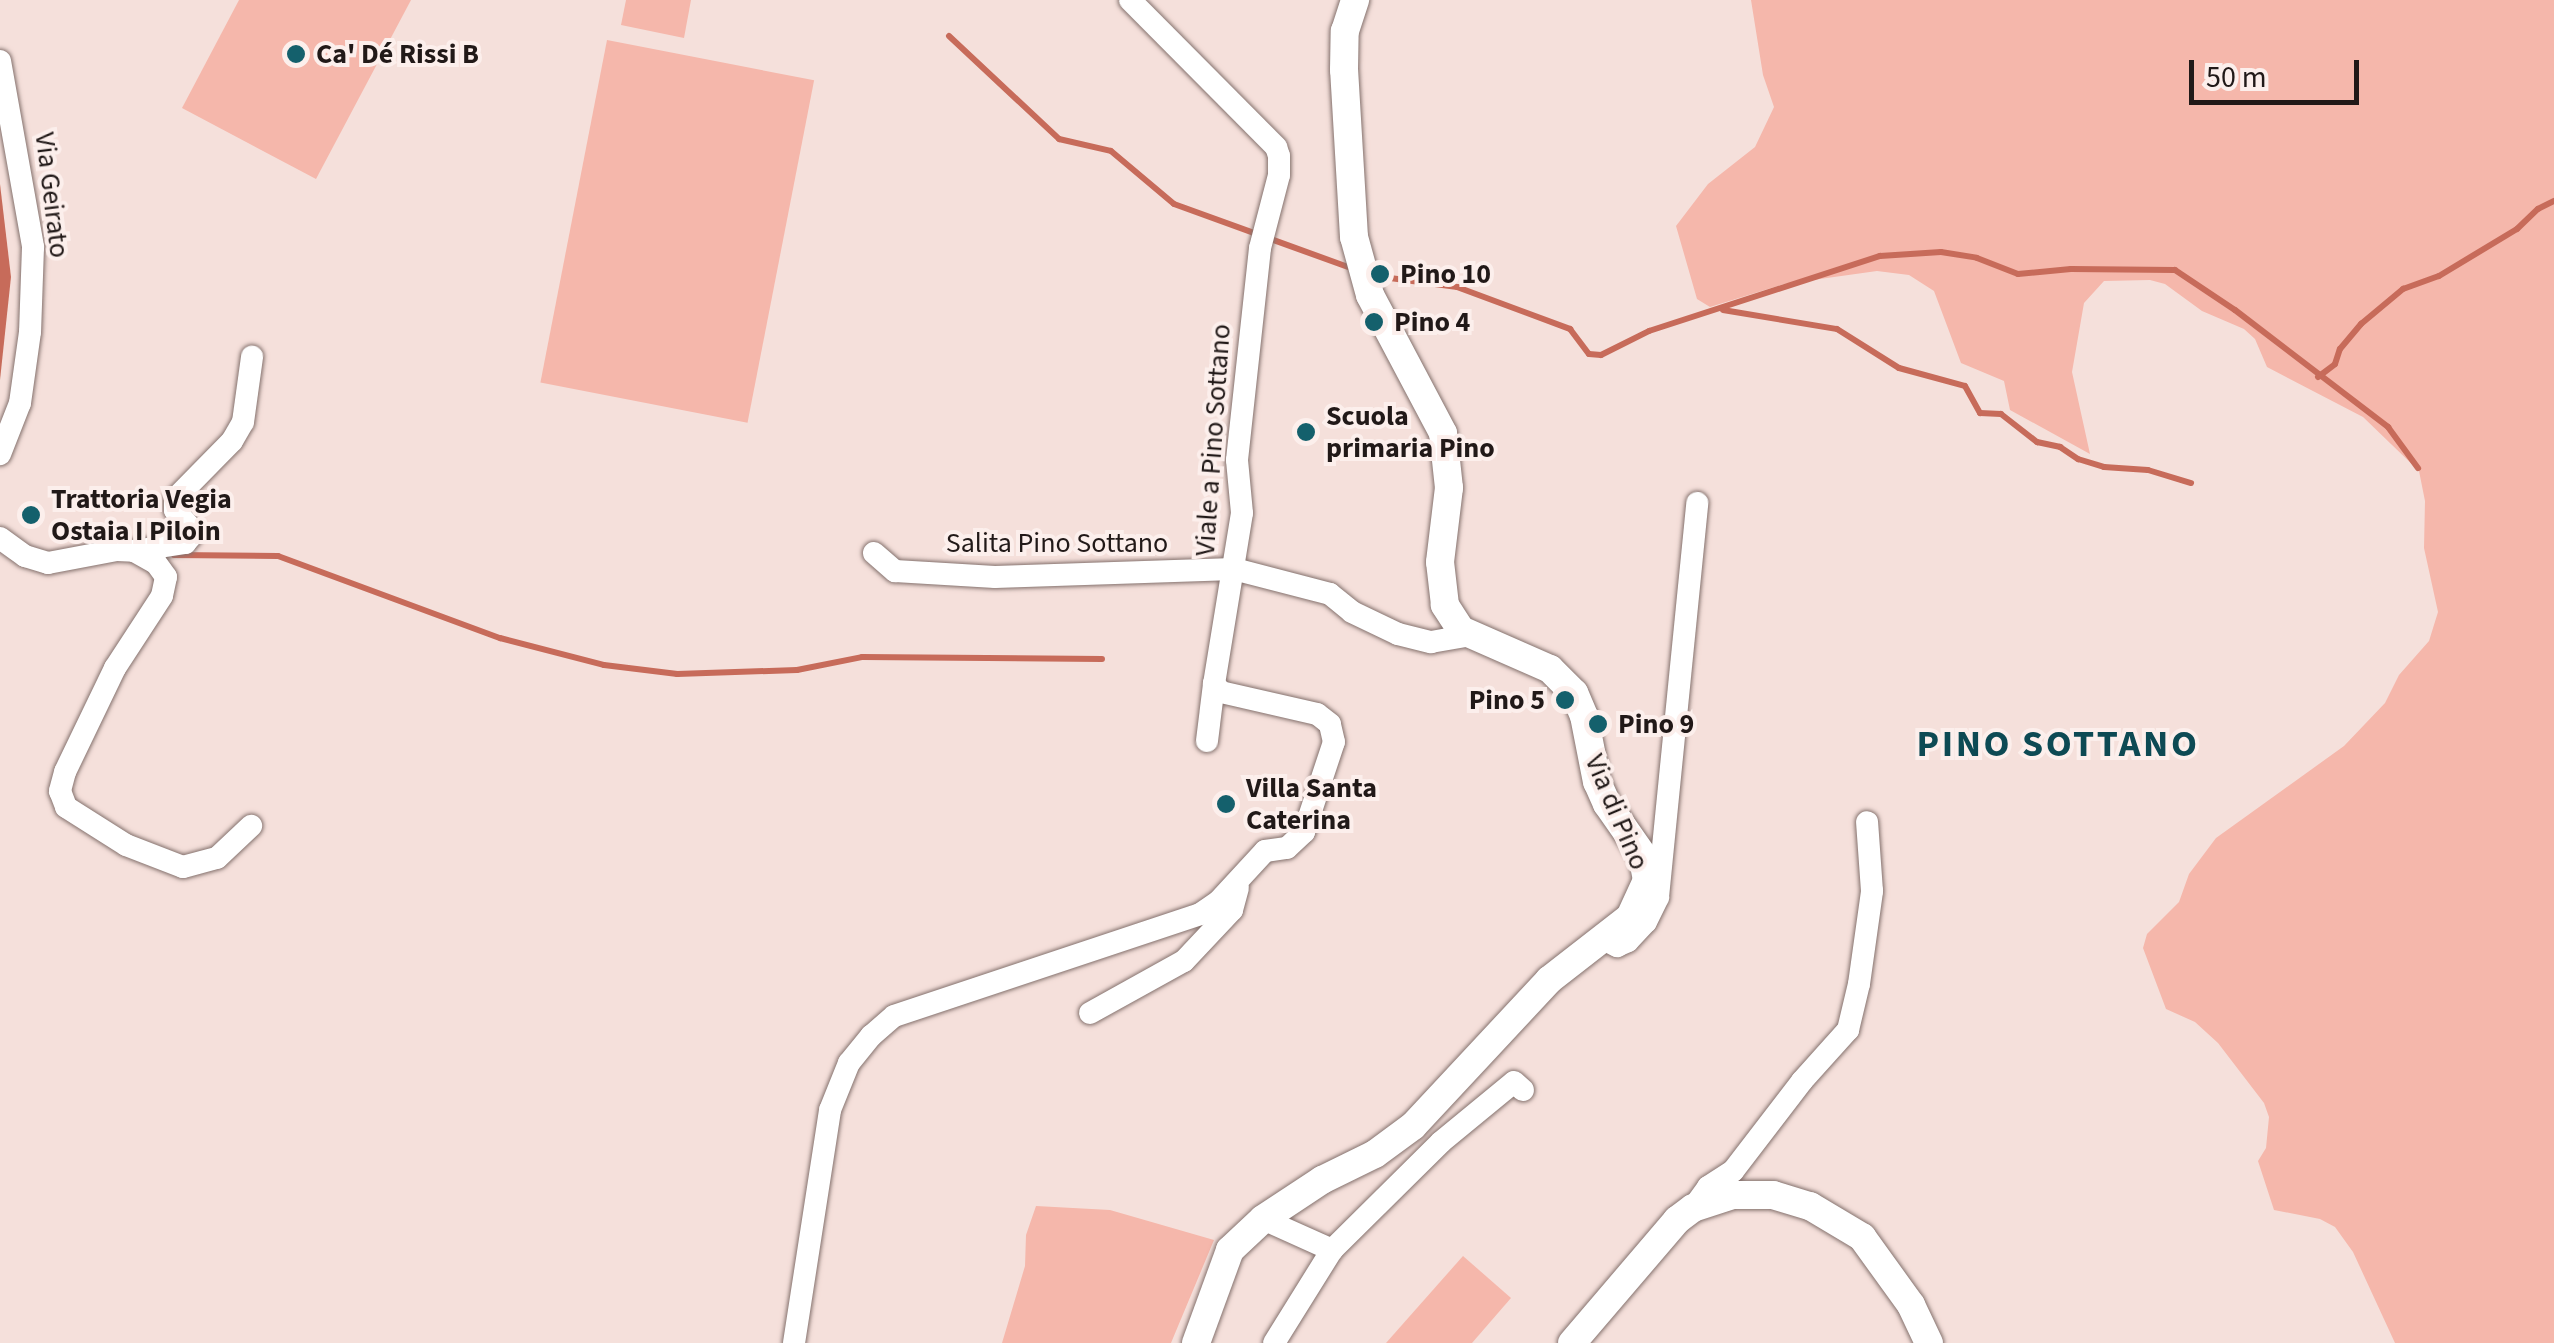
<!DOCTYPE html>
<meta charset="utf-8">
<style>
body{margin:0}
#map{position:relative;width:2554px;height:1343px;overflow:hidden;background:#f5e0db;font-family:"Source Sans 3",sans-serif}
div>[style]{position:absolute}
.green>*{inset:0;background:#f5b7ab;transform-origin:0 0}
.water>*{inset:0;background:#c76b5a}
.stream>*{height:6px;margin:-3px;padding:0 3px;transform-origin:3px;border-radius:3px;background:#c76b5a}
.roads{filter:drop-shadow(0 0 2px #84716d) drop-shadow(0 0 2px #84716d)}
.minor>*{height:22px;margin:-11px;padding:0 11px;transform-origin:11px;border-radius:11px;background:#fff}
.tertiary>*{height:28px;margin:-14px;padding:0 14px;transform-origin:14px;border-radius:14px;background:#fff}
.dots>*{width:28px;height:28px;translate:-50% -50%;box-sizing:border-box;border:5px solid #fcefec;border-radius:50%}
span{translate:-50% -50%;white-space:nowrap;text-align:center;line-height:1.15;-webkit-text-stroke:8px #fcefec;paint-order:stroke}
.poi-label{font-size:28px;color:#211918;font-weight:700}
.left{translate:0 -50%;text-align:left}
.right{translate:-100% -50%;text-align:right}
.street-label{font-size:28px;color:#211918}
.district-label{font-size:38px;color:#0d4a54;font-weight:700;letter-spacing:2.5px}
.scale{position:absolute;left:2189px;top:60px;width:170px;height:45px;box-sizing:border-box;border:5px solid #211918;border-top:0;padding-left:12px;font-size:30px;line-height:35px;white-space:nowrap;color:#211918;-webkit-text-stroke:8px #fcefec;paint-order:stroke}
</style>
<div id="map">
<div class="green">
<div style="clip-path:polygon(239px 0,411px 0,316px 179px,182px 108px)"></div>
<div style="clip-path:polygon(626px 0,691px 0,684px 38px,621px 25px)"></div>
<div style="clip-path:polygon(1751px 0,2554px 0,2554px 1343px,2395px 1343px,2353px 1252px,2335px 1227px,2320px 1219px,2274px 1210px,2258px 1161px,2266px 1148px,2269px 1117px,2264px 1103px,2218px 1043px,2195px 1022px,2166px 1009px,2143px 948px,2147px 934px,2179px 902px,2189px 874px,2216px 838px,2344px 746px,2385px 703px,2399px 675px,2429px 641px,2438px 612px,2424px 548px,2425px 501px,2419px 471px,2363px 417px,2267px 367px,2255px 339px,2244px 329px,2202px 311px,2165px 284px,2150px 280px,2104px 281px,2084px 303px,2072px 372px,2090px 454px,2010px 410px,2004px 381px,1961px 363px,1934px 291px,1909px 275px,1877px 271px,1784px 284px,1710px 307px,1697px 299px,1676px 226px,1708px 184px,1755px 147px,1774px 107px,1763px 75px)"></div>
<div style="left:607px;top:40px;width:211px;height:349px;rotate:11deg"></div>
<div style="clip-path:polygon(1036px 1206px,1110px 1210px,1214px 1240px,1171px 1343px,1002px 1343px,1025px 1266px,1026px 1235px)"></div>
<div style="clip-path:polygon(1463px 1256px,1511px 1298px,1472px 1343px,1386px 1343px)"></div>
</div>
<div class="water">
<div style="clip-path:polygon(0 184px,11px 277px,0 380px)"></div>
</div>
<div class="stream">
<div style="left:949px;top:36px;width:151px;rotate:43.1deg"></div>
<div style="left:1059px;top:139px;width:53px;rotate:13deg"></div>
<div style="left:1111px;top:151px;width:82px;rotate:40.1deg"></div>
<div style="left:1174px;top:204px;width:191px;rotate:19.9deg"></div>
<div style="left:1375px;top:276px;width:83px;rotate:7.6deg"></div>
<div style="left:1457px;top:287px;width:121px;rotate:20.4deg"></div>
<div style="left:1570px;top:329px;width:31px;rotate:53deg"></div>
<div style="left:1589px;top:354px;width:12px;rotate:5deg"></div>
<div style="left:1601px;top:355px;width:54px;rotate:-26.6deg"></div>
<div style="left:1649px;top:331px;width:243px;rotate:-18deg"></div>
<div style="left:1880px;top:256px;width:61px;rotate:-3.8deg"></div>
<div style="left:1941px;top:252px;width:36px;rotate:9deg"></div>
<div style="left:1977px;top:258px;width:44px;rotate:21.3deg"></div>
<div style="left:2018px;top:274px;width:53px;rotate:-5.4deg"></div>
<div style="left:2071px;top:269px;width:104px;rotate:0.6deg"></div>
<div style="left:2175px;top:270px;width:72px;rotate:33.7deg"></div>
<div style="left:2235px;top:310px;width:193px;rotate:37.4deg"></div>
<div style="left:2388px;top:427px;width:51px;rotate:53.8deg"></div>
<div style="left:1723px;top:310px;width:116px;rotate:9.5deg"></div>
<div style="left:1837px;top:329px;width:73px;rotate:32.2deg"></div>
<div style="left:1899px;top:368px;width:68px;rotate:15.3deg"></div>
<div style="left:1965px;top:386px;width:31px;rotate:61deg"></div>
<div style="left:1980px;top:413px;width:21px;rotate:3deg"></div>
<div style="left:2001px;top:414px;width:46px;rotate:37.9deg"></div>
<div style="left:2037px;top:442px;width:24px;rotate:12deg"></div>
<div style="left:2060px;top:447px;width:22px;rotate:34deg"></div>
<div style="left:2078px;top:459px;width:27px;rotate:17deg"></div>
<div style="left:2104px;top:467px;width:44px;rotate:3.9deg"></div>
<div style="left:2148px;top:470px;width:45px;rotate:16.8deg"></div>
<div style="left:2318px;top:377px;width:21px;rotate:-37deg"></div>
<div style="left:2335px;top:364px;width:16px;rotate:-72deg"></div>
<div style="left:2340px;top:349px;width:33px;rotate:-50deg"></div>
<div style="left:2361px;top:324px;width:55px;rotate:-39.8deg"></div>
<div style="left:2403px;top:289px;width:38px;rotate:-20deg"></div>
<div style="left:2439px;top:276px;width:91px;rotate:-31.1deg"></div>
<div style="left:2517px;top:229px;width:29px;rotate:-44deg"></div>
<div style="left:2538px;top:209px;width:18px;rotate:-27deg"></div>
<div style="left:174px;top:555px;width:104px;rotate:0.6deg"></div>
<div style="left:278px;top:556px;width:237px;rotate:20.3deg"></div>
<div style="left:500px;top:638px;width:107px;rotate:14.6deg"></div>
<div style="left:604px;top:665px;width:74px;rotate:7deg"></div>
<div style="left:677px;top:674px;width:120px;rotate:-1.9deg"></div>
<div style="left:797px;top:670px;width:66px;rotate:-11.3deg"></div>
<div style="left:862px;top:657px;width:240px;rotate:0.5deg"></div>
</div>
<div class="roads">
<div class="minor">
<div style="left:0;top:61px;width:189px;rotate:79.9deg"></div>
<div style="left:33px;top:247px;width:85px;rotate:92deg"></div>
<div style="left:30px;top:332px;width:72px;rotate:98deg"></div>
<div style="left:20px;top:403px;width:55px;rotate:111.4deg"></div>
<div style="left:0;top:538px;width:31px;rotate:36deg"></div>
<div style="left:25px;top:556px;width:24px;rotate:17deg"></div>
<div style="left:48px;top:563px;width:70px;rotate:-10.7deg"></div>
<div style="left:117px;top:550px;width:17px;rotate:3deg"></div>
<div style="left:134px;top:551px;width:25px;rotate:29deg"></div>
<div style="left:156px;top:563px;width:17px;rotate:54deg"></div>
<div style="left:166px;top:577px;width:19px;rotate:102deg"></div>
<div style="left:162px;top:596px;width:86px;rotate:123.1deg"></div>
<div style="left:115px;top:668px;width:115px;rotate:115.7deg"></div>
<div style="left:65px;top:772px;width:20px;rotate:105deg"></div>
<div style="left:60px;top:791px;width:17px;rotate:69deg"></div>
<div style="left:66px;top:807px;width:71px;rotate:32.3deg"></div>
<div style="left:126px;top:845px;width:61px;rotate:21.1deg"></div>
<div style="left:183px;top:867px;width:35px;rotate:-15deg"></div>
<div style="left:217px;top:858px;width:47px;rotate:-43.3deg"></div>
<div style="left:134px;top:551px;width:52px;rotate:-8.9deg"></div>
<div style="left:185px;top:543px;width:9px;rotate:-49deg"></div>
<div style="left:191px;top:536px;width:8px;rotate:-90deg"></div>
<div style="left:191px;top:528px;width:24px;rotate:-132deg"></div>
<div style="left:175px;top:510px;width:11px;rotate:-90deg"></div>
<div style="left:175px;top:499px;width:81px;rotate:-45.5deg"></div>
<div style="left:232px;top:441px;width:22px;rotate:-60deg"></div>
<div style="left:243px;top:422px;width:66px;rotate:-82.1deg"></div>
<div style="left:874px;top:553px;width:28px;rotate:41deg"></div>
<div style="left:895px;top:571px;width:100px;rotate:3.4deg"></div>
<div style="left:995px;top:577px;width:239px;rotate:-1.9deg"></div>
<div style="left:1234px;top:569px;width:99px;rotate:14.6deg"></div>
<div style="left:1330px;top:594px;width:28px;rotate:39deg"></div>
<div style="left:1352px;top:612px;width:51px;rotate:25.6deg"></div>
<div style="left:1398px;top:634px;width:34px;rotate:14deg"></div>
<div style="left:1431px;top:642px;width:41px;rotate:-9.9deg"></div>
<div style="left:1207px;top:741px;width:57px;rotate:-83deg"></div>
<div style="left:1603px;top:939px;width:16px;rotate:27deg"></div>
<div style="left:1617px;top:946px;width:12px;rotate:-24deg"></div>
<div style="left:1628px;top:941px;width:26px;rotate:-47deg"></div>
<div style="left:1646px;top:922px;width:28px;rotate:-64deg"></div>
<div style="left:1658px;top:897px;width:396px;rotate:-84.3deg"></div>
<div style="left:1090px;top:1013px;width:107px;rotate:-29deg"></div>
<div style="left:1184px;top:961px;width:70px;rotate:-46.7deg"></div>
<div style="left:1232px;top:910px;width:23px;rotate:-75deg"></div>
<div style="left:1693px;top:1208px;width:26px;rotate:-54deg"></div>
<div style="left:1708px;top:1187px;width:30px;rotate:-33deg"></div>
<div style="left:1733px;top:1171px;width:113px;rotate:-52.5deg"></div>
<div style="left:1802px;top:1081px;width:69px;rotate:-48deg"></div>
<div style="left:1848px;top:1030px;width:47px;rotate:-76.6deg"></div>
<div style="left:1859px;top:984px;width:94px;rotate:-82deg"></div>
<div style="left:1872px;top:891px;width:69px;rotate:-94.1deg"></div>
<div style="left:1263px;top:1219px;width:76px;rotate:24.2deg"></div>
<div style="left:794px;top:1343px;width:236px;rotate:-81.2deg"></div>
<div style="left:830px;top:1110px;width:51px;rotate:-68deg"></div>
<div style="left:849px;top:1063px;width:35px;rotate:-51deg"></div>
<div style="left:871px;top:1036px;width:30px;rotate:-41deg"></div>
<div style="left:894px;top:1016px;width:323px;rotate:-18.4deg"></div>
<div style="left:1200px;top:914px;width:22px;rotate:-34deg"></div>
<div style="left:1218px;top:902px;width:69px;rotate:-47.3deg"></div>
<div style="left:1265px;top:851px;width:22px;rotate:-8deg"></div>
<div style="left:1287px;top:848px;width:23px;rotate:-43deg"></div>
<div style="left:1304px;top:832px;width:95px;rotate:-71.6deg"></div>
<div style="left:1334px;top:742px;width:18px;rotate:-103deg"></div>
<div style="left:1330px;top:724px;width:16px;rotate:-142deg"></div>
<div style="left:1317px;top:714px;width:98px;rotate:-167.1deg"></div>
<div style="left:1221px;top:692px;width:11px;rotate:-131deg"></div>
<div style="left:1214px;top:684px;width:173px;rotate:-80.7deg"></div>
<div style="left:1242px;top:513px;width:53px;rotate:-95.4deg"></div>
<div style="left:1237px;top:460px;width:213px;rotate:-83.8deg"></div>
<div style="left:1260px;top:248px;width:75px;rotate:-75.4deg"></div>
<div style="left:1279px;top:175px;width:19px;rotate:-90deg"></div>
<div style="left:1279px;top:156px;width:9px;rotate:-108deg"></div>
<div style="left:1276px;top:147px;width:207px;rotate:-134.8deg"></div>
<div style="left:1274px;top:1343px;width:110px;rotate:-58.1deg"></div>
<div style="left:1332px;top:1250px;width:153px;rotate:-44.7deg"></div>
<div style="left:1441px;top:1142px;width:94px;rotate:-39.4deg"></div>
<div style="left:1514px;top:1082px;width:12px;rotate:42deg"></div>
</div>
<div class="tertiary">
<div style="left:1196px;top:1343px;width:99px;rotate:-69.9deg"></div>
<div style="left:1230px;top:1250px;width:45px;rotate:-43.2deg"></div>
<div style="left:1263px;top:1219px;width:71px;rotate:-33.5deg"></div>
<div style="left:1322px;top:1180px;width:59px;rotate:-26.1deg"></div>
<div style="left:1375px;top:1154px;width:47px;rotate:-36.4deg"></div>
<div style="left:1413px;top:1126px;width:200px;rotate:-47deg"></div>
<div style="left:1549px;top:980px;width:103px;rotate:-37.9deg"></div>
<div style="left:1630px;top:917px;width:41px;rotate:-65.3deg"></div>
<div style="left:1647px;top:880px;width:26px;rotate:-101deg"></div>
<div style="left:1642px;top:854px;width:61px;rotate:-125deg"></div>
<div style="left:1607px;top:804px;width:24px;rotate:-114deg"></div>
<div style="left:1597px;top:782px;width:67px;rotate:-101.1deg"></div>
<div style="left:1584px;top:716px;width:25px;rotate:-113deg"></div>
<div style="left:1574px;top:693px;width:34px;rotate:-135deg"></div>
<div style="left:1550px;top:669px;width:97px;rotate:-156.3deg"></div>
<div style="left:1461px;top:630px;width:30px;rotate:-123deg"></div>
<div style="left:1445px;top:605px;width:43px;rotate:-96.6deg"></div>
<div style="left:1440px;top:562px;width:75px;rotate:-83.1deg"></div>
<div style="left:1449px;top:488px;width:55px;rotate:-96.2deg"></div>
<div style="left:1443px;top:433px;width:156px;rotate:-117.9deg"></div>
<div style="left:1370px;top:295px;width:60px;rotate:-105.4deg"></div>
<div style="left:1354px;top:237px;width:167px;rotate:-93.4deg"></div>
<div style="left:1344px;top:70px;width:39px;rotate:-89deg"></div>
<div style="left:1345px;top:31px;width:33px;rotate:-72deg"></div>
<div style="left:1572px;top:1343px;width:162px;rotate:-49.5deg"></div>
<div style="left:1677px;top:1220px;width:20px;rotate:-37deg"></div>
<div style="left:1693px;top:1208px;width:42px;rotate:-18deg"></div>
<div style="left:1733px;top:1195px;width:40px"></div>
<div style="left:1773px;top:1195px;width:39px;rotate:17deg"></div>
<div style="left:1810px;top:1206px;width:61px;rotate:30.8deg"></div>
<div style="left:1862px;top:1237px;width:84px;rotate:54.2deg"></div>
<div style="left:1911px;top:1305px;width:42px;rotate:64.7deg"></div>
</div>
</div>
<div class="dots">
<div style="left:296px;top:54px;background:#14606c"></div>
<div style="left:1380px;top:274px;background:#14606c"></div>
<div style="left:1374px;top:322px;background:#14606c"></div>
<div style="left:1306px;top:432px;background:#14606c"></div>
<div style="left:31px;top:515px;background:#14606c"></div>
<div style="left:1565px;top:700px;background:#14606c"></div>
<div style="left:1598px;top:724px;background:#14606c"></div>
<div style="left:1226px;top:804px;background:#14606c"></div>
</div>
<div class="poi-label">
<span class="left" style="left:316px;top:54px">Ca' Dé Rissi B</span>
<span class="left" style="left:1400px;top:274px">Pino 10</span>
<span class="left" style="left:1394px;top:322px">Pino 4</span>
<span class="left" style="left:1326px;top:432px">Scuola<br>primaria Pino</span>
<span class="left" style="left:51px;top:515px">Trattoria Vegia<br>Ostaia I Piloin</span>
<span class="right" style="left:1545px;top:700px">Pino 5</span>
<span class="left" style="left:1618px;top:724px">Pino 9</span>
<span class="left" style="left:1246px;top:804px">Villa Santa<br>Caterina</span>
</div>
<div class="street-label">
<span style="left:52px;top:195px;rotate:83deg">Via Geirato</span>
<span style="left:1213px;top:440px;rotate:-86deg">Viale a Pino Sottano</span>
<span style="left:1057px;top:543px">Salita Pino Sottano</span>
<span style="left:1617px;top:812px;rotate:67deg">Via di Pino</span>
</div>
<div class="district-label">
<span style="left:2058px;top:745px">PINO SOTTANO</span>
</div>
<div class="scale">50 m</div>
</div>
